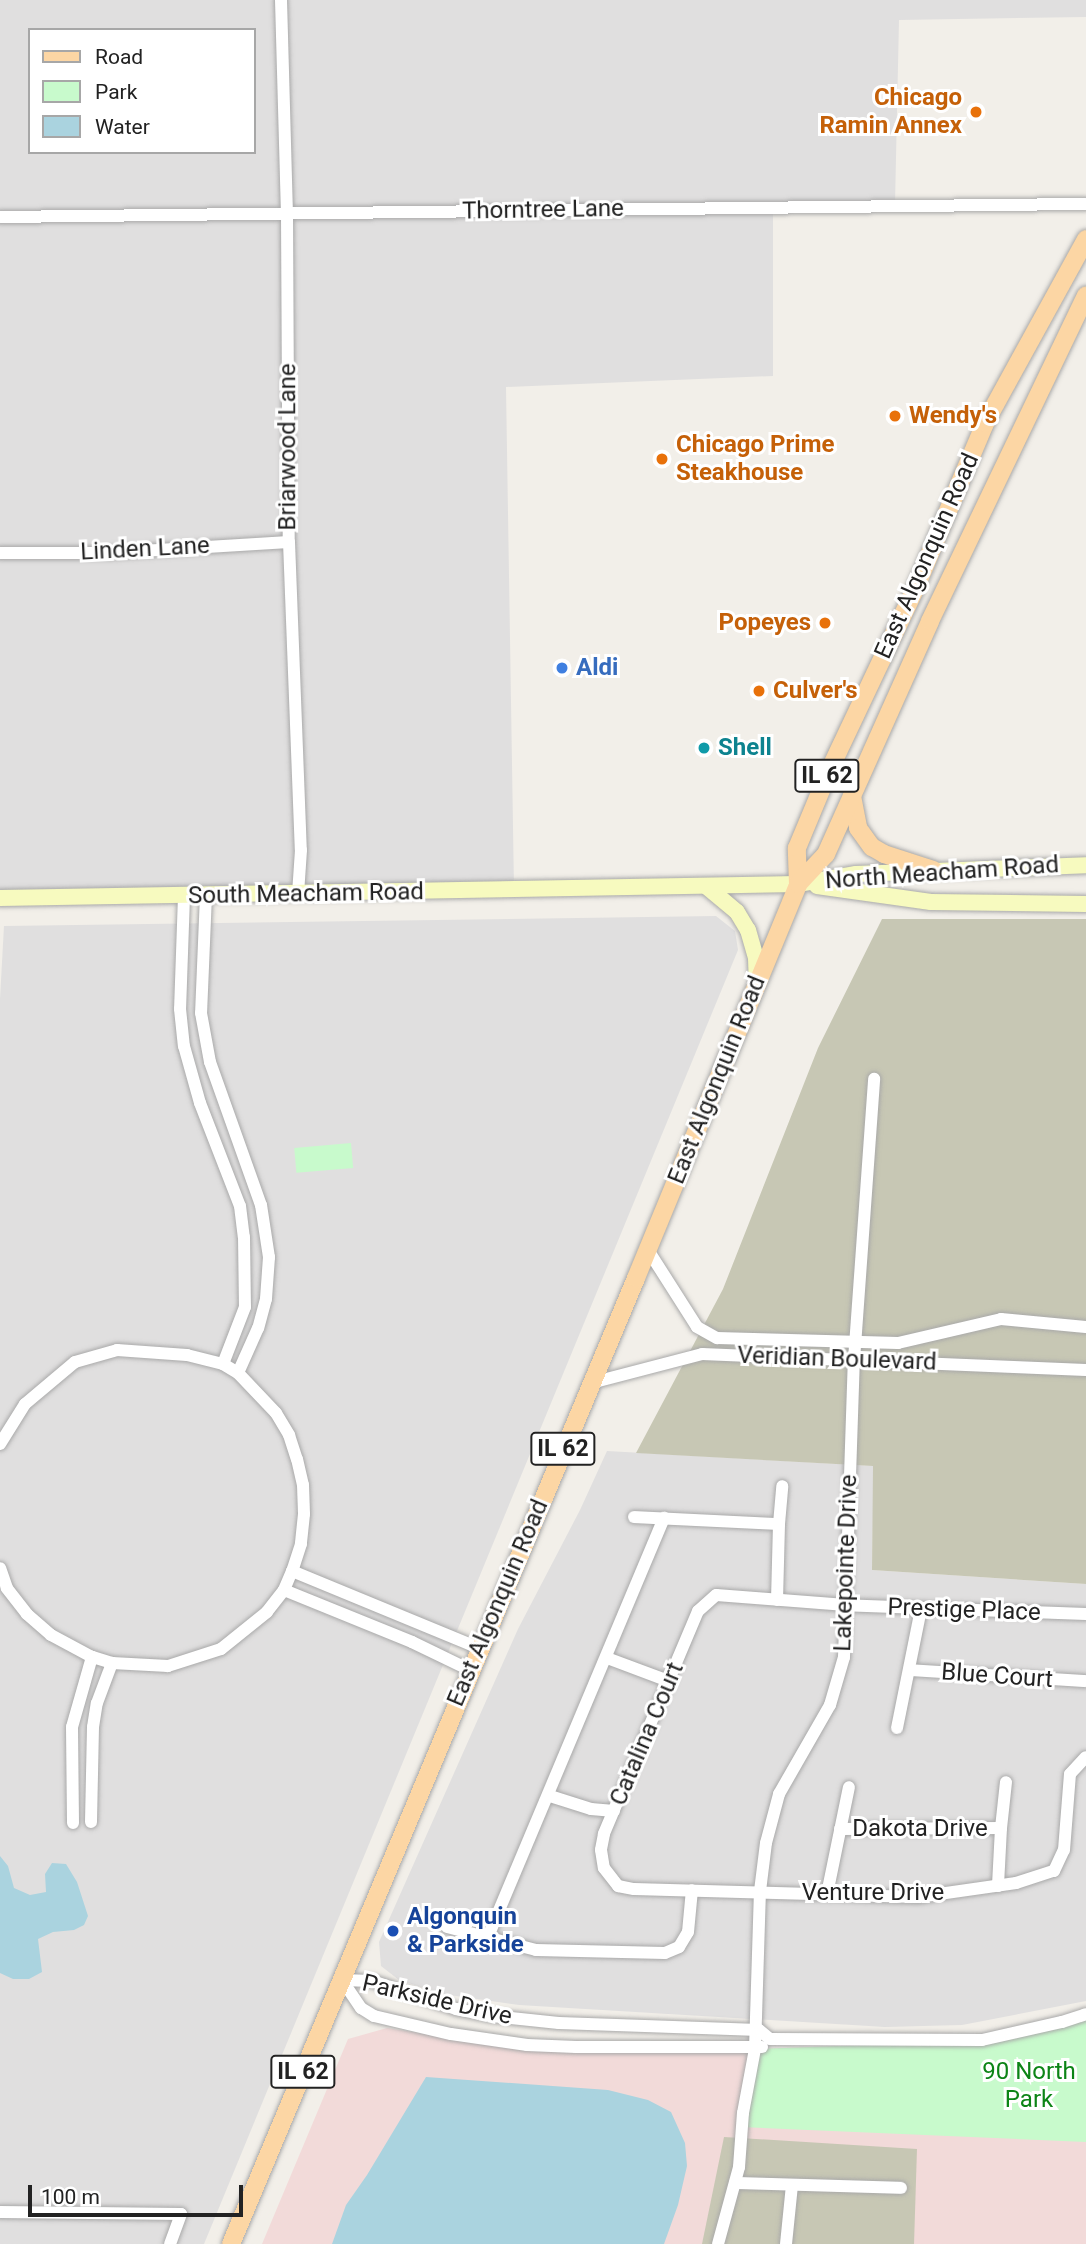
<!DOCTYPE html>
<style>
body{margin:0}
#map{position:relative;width:1086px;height:2244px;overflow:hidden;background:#f2efe9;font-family:Roboto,sans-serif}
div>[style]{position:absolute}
.residential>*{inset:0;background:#e0dfdf}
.commercial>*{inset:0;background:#f2dad9}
.construction>*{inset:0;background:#c7c7b4}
.park>*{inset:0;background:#c8facc;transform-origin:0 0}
.water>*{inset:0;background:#aad3df}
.roads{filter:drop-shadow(0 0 2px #a9a9a9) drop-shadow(0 0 2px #a9a9a9)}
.minor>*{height:12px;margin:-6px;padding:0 6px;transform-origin:6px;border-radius:6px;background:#fff}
.secondary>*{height:16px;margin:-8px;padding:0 8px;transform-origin:8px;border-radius:8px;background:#f7fabf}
.primary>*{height:18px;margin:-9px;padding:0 9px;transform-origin:9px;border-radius:9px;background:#fcd6a4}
.dots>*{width:19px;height:19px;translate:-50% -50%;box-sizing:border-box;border:4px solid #fff;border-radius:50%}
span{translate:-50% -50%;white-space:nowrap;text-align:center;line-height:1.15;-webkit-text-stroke:6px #fff;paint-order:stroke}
.shield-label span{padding:2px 5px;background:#fff;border:2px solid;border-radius:5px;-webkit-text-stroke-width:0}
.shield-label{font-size:23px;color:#222;font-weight:700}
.food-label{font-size:24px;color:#c56008;font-weight:700}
.right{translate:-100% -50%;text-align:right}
.left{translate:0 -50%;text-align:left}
.street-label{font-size:24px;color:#222}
.shop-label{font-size:24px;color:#366cbe;font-weight:700}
.culture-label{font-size:24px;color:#0d838f;font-weight:700}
.transit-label{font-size:24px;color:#164399;font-weight:700}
.park-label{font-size:24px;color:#0c8416}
.legend{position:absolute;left:28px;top:28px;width:228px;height:126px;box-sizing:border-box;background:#fff;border:2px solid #a7a7a7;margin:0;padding:9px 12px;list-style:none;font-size:21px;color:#222}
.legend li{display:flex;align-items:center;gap:14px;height:35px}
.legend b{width:35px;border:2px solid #a7a7a7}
.scale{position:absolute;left:28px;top:2185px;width:215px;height:32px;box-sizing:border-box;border:4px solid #222;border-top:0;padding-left:9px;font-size:21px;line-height:24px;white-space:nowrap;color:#222;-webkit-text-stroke:5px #fff;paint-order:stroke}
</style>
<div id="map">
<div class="residential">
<div style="clip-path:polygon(evenodd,0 0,1086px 0,1086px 17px,899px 20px,895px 204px,773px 207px,773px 376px,506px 387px,514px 889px,0 898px,0 0,30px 30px,254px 30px,254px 152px,30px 152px,30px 30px)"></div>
<div style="clip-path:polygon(716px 916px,735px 931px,738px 950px,204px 2244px,0 2244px,0 999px,4px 926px)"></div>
<div style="clip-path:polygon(607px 1451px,874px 1466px,872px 1570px,1086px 1584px,1086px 2001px,962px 2025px,885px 2027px,519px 2005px,442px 1994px,399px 1980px,381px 1966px,379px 1942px,518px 1629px,580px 1510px)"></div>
</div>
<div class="commercial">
<div style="clip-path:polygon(1086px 2014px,1086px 2244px,262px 2244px,348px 2039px,387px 2028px,496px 2045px,760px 2049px,946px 2042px)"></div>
</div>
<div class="construction">
<div style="clip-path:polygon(882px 919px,1086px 919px,1086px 1584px,872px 1570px,873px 1466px,636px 1453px,723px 1289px,818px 1048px)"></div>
<div style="clip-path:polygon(724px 2137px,917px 2149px,914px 2244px,702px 2244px)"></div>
</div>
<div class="park">
<div style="left:351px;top:1143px;width:25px;height:57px;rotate:85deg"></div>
<div style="clip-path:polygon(1086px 2014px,1086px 2142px,741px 2127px,755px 2049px,946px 2042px)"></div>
</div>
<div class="water">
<div style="clip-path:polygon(0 1856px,8px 1866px,14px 1888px,30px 1895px,46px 1892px,45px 1874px,52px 1863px,66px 1864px,77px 1882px,88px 1916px,84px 1925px,74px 1930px,53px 1932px,38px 1939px,42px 1972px,29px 1979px,13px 1979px,0 1973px)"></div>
<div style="clip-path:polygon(426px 2077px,608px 2090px,648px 2100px,671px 2112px,685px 2143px,687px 2166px,678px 2205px,664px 2244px,332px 2244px,346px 2205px,367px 2175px)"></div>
</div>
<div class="roads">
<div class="minor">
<div style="left:281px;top:0;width:214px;rotate:88.4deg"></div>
<div style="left:287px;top:214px;width:328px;rotate:89.7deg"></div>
<div style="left:289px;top:542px;width:308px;rotate:87.8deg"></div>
<div style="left:301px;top:850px;width:44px;rotate:93.9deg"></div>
<div style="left:0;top:217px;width:1086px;rotate:-0.69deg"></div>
<div style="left:0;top:553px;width:109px"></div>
<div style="left:109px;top:553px;width:180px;rotate:-3.5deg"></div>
<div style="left:206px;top:895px;width:118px;rotate:92.4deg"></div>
<div style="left:201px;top:1013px;width:50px;rotate:79.6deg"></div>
<div style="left:210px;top:1062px;width:152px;rotate:70.4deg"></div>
<div style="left:261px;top:1205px;width:53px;rotate:81.3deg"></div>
<div style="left:269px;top:1257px;width:42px;rotate:94.1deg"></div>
<div style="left:266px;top:1299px;width:30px;rotate:105deg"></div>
<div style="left:258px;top:1328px;width:49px;rotate:114deg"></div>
<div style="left:184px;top:896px;width:113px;rotate:92deg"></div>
<div style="left:180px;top:1009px;width:37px;rotate:84deg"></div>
<div style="left:184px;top:1046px;width:59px;rotate:74.3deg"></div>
<div style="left:200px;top:1103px;width:110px;rotate:68.8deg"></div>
<div style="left:240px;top:1206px;width:31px;rotate:83deg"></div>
<div style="left:244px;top:1237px;width:70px;rotate:89.2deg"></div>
<div style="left:245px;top:1307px;width:61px;rotate:111.1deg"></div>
<div style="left:648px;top:1250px;width:91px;rotate:57.5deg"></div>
<div style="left:697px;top:1327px;width:23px;rotate:29deg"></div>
<div style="left:717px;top:1338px;width:181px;rotate:1.6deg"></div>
<div style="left:898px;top:1343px;width:106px;rotate:-13.1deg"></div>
<div style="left:1001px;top:1319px;width:85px;rotate:5.4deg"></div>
<div style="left:591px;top:1383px;width:115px;rotate:-14.6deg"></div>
<div style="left:702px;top:1354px;width:384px;rotate:2.4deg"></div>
<div style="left:0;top:1444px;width:47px;rotate:-58deg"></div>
<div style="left:25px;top:1404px;width:65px;rotate:-40deg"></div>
<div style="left:75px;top:1362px;width:44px;rotate:-15.9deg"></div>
<div style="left:117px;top:1350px;width:70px;rotate:4.1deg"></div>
<div style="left:187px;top:1355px;width:37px;rotate:14deg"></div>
<div style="left:223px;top:1364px;width:17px;rotate:31deg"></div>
<div style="left:238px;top:1373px;width:55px;rotate:46.5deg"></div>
<div style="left:276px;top:1413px;width:26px;rotate:59deg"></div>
<div style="left:289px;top:1435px;width:25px;rotate:72deg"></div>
<div style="left:297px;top:1459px;width:27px;rotate:77deg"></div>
<div style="left:303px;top:1485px;width:29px;rotate:88deg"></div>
<div style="left:304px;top:1514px;width:30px;rotate:96deg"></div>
<div style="left:301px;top:1544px;width:28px;rotate:108deg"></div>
<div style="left:292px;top:1571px;width:21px;rotate:113deg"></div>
<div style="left:284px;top:1590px;width:28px;rotate:128deg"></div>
<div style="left:267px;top:1612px;width:59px;rotate:141.2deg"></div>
<div style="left:221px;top:1649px;width:56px;rotate:162.2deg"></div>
<div style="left:168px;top:1666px;width:56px;rotate:-176.9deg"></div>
<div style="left:112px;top:1663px;width:21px;rotate:-163deg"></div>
<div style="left:92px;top:1657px;width:47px;rotate:-151.8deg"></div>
<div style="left:51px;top:1635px;width:32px;rotate:-139deg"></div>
<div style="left:27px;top:1614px;width:33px;rotate:-128deg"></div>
<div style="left:7px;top:1588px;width:21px;rotate:-109deg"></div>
<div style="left:634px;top:1517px;width:145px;rotate:2.8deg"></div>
<div style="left:779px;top:1524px;width:76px;rotate:91.5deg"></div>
<div style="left:779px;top:1524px;width:38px;rotate:-85deg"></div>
<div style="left:292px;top:1571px;width:202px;rotate:22.4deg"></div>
<div style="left:284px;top:1590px;width:138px;rotate:22.1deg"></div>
<div style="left:412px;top:1642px;width:64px;rotate:25.8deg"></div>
<div style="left:1086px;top:1614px;width:240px;rotate:-177.9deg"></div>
<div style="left:846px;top:1605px;width:130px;rotate:-175.6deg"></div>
<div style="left:716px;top:1595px;width:24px;rotate:138deg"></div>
<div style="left:698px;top:1611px;width:242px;rotate:112.9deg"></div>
<div style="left:604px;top:1834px;width:16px;rotate:101deg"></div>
<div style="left:601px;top:1850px;width:18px;rotate:81deg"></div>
<div style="left:604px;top:1868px;width:23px;rotate:52deg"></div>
<div style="left:618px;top:1886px;width:16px;rotate:11deg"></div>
<div style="left:634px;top:1889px;width:284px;rotate:1.6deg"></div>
<div style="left:918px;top:1897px;width:99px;rotate:-8.1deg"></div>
<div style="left:1016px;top:1883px;width:40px;rotate:-18deg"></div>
<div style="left:1054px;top:1871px;width:23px;rotate:-65deg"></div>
<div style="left:1064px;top:1850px;width:76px;rotate:-85.5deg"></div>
<div style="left:1070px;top:1774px;width:23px;rotate:-47deg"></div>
<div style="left:607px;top:1658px;width:66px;rotate:20.4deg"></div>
<div style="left:909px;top:1670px;width:177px;rotate:3.6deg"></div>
<div style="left:897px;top:1728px;width:121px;rotate:-78.6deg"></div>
<div style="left:550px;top:1796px;width:43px;rotate:17.6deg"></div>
<div style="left:591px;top:1809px;width:23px;rotate:5deg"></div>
<div style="left:91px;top:1822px;width:95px;rotate:-88.8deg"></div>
<div style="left:93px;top:1727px;width:24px;rotate:-81deg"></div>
<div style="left:97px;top:1703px;width:43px;rotate:-69.4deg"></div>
<div style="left:73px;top:1823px;width:96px;rotate:-90.6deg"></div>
<div style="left:72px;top:1727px;width:73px;rotate:-74.1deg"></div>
<div style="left:1001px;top:1828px;width:46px;rotate:-83.8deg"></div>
<div style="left:840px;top:1829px;width:161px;rotate:-0.4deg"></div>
<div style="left:1001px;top:1828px;width:58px;rotate:93deg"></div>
<div style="left:827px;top:1894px;width:109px;rotate:-78.4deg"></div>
<div style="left:447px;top:1927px;width:92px;rotate:14.5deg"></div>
<div style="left:536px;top:1950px;width:129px;rotate:1.3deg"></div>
<div style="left:665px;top:1953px;width:15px;rotate:-23deg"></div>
<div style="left:679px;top:1947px;width:17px;rotate:-59deg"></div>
<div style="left:688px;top:1932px;width:42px;rotate:-84.6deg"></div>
<div style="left:487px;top:1939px;width:457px;rotate:-67.2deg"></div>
<div style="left:342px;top:1980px;width:30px;rotate:2deg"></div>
<div style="left:372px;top:1981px;width:89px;rotate:18.4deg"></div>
<div style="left:456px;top:2009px;width:37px;rotate:11deg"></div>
<div style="left:492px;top:2016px;width:67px;rotate:6deg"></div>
<div style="left:559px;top:2023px;width:200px;rotate:2deg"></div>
<div style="left:759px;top:2030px;width:14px;rotate:39deg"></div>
<div style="left:770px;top:2039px;width:212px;rotate:0.3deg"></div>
<div style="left:982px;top:2040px;width:82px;rotate:-12.7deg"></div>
<div style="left:1062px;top:2022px;width:25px;rotate:-18deg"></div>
<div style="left:342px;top:1980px;width:34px;rotate:56deg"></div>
<div style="left:361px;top:2008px;width:15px;rotate:32deg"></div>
<div style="left:374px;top:2016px;width:79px;rotate:13.2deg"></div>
<div style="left:451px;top:2034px;width:77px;rotate:8.2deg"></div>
<div style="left:527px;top:2045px;width:49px;rotate:2.3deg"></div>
<div style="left:576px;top:2047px;width:186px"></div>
<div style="left:735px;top:2183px;width:166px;rotate:1.7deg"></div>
<div style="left:0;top:2212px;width:181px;rotate:0.6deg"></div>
<div style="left:181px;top:2214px;width:32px;rotate:110deg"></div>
<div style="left:718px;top:2244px;width:80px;rotate:-74.7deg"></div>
<div style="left:739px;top:2167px;width:54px;rotate:-85.8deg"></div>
<div style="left:743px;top:2113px;width:65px;rotate:-79.4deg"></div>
<div style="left:755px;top:2049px;width:158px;rotate:-88.2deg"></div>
<div style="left:760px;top:1891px;width:48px;rotate:-82.9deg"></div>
<div style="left:766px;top:1843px;width:51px;rotate:-75.1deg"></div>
<div style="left:779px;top:1794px;width:103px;rotate:-60.2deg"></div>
<div style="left:830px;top:1705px;width:50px;rotate:-73.7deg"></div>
<div style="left:844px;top:1657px;width:297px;rotate:-88.1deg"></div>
<div style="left:854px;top:1360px;width:282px;rotate:-85.9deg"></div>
<div style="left:786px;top:2244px;width:59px;rotate:-84.2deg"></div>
</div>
<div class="secondary">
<div style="left:706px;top:886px;width:40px;rotate:40deg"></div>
<div style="left:737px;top:912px;width:21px;rotate:59deg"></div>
<div style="left:748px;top:930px;width:29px;rotate:74deg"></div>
<div style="left:756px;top:958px;width:24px;rotate:88deg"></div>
<div style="left:817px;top:886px;width:115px;rotate:8deg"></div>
<div style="left:931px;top:902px;width:155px;rotate:0.7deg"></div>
<div style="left:0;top:898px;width:798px;rotate:-1.01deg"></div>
<div style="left:798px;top:884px;width:59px;rotate:-9.8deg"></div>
<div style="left:856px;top:874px;width:230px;rotate:-2.2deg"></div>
</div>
<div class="primary">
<div style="left:852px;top:796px;width:33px;rotate:79deg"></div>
<div style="left:858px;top:828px;width:24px;rotate:54deg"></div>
<div style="left:872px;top:847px;width:14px;rotate:30deg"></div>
<div style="left:884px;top:854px;width:52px;rotate:18.1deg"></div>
<div style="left:798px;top:884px;width:36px;rotate:-92deg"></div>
<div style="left:797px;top:848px;width:83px;rotate:-67.4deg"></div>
<div style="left:829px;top:771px;width:201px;rotate:-64.7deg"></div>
<div style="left:915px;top:589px;width:180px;rotate:-67.1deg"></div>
<div style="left:985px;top:423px;width:210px;rotate:-61.2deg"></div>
<div style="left:231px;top:2244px;width:1047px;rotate:-67.25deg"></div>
<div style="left:636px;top:1278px;width:426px;rotate:-67.6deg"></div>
<div style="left:798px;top:884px;width:41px;rotate:-47deg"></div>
<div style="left:826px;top:854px;width:255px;rotate:-65.9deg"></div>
<div style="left:930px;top:621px;width:361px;rotate:-64.4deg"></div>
</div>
</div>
<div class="dots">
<div style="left:976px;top:112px;background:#e8710a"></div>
<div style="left:895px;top:416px;background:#e8710a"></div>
<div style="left:662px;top:459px;background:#e8710a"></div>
<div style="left:825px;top:623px;background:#e8710a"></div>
<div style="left:562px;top:668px;background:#3f7fe0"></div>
<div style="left:759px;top:691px;background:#e8710a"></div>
<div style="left:704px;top:748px;background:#0f9aa8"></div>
<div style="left:393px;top:1931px;background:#1a4fb4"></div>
</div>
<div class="shield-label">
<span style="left:827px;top:776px">IL 62</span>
<span style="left:563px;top:1449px">IL 62</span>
<span style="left:303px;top:2072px">IL 62</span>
</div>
<div class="food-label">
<span class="right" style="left:962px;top:112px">Chicago<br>Ramin Annex</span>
<span class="left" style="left:909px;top:416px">Wendy's</span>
<span class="left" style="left:676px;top:459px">Chicago Prime<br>Steakhouse</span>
<span class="right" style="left:811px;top:623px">Popeyes</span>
<span class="left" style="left:773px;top:691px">Culver's</span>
</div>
<div class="street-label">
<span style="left:543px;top:210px;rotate:-1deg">Thorntree Lane</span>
<span style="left:288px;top:447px;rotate:-90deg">Briarwood Lane</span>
<span style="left:145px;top:549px;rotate:-3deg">Linden Lane</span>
<span style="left:927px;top:556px;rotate:-66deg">East Algonquin Road</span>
<span style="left:942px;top:873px;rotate:-4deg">North Meacham Road</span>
<span style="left:306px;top:894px;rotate:-1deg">South Meacham Road</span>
<span style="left:717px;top:1080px;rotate:-68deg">East Algonquin Road</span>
<span style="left:837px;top:1359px;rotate:2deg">Veridian Boulevard</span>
<span style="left:846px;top:1563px;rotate:-88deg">Lakepointe Drive</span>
<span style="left:498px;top:1603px;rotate:-67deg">East Algonquin Road</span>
<span style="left:964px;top:1610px;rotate:2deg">Prestige Place</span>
<span style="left:997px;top:1676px;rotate:4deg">Blue Court</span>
<span style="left:647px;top:1734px;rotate:-67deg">Catalina Court</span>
<span style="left:920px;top:1829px">Dakota Drive</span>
<span style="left:873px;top:1893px">Venture Drive</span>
<span style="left:437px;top:2000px;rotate:13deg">Parkside Drive</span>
</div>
<div class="shop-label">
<span class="left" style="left:576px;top:668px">Aldi</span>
</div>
<div class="culture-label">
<span class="left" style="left:718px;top:748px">Shell</span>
</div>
<div class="transit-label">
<span class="left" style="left:407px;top:1931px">Algonquin<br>&amp; Parkside</span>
</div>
<div class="park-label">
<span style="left:1029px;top:2086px">90 North<br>Park</span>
</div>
<ul class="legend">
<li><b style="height:9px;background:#fcd6a4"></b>Road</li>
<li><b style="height:19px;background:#c8facc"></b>Park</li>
<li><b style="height:19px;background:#aad3df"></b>Water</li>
</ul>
<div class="scale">100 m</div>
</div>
